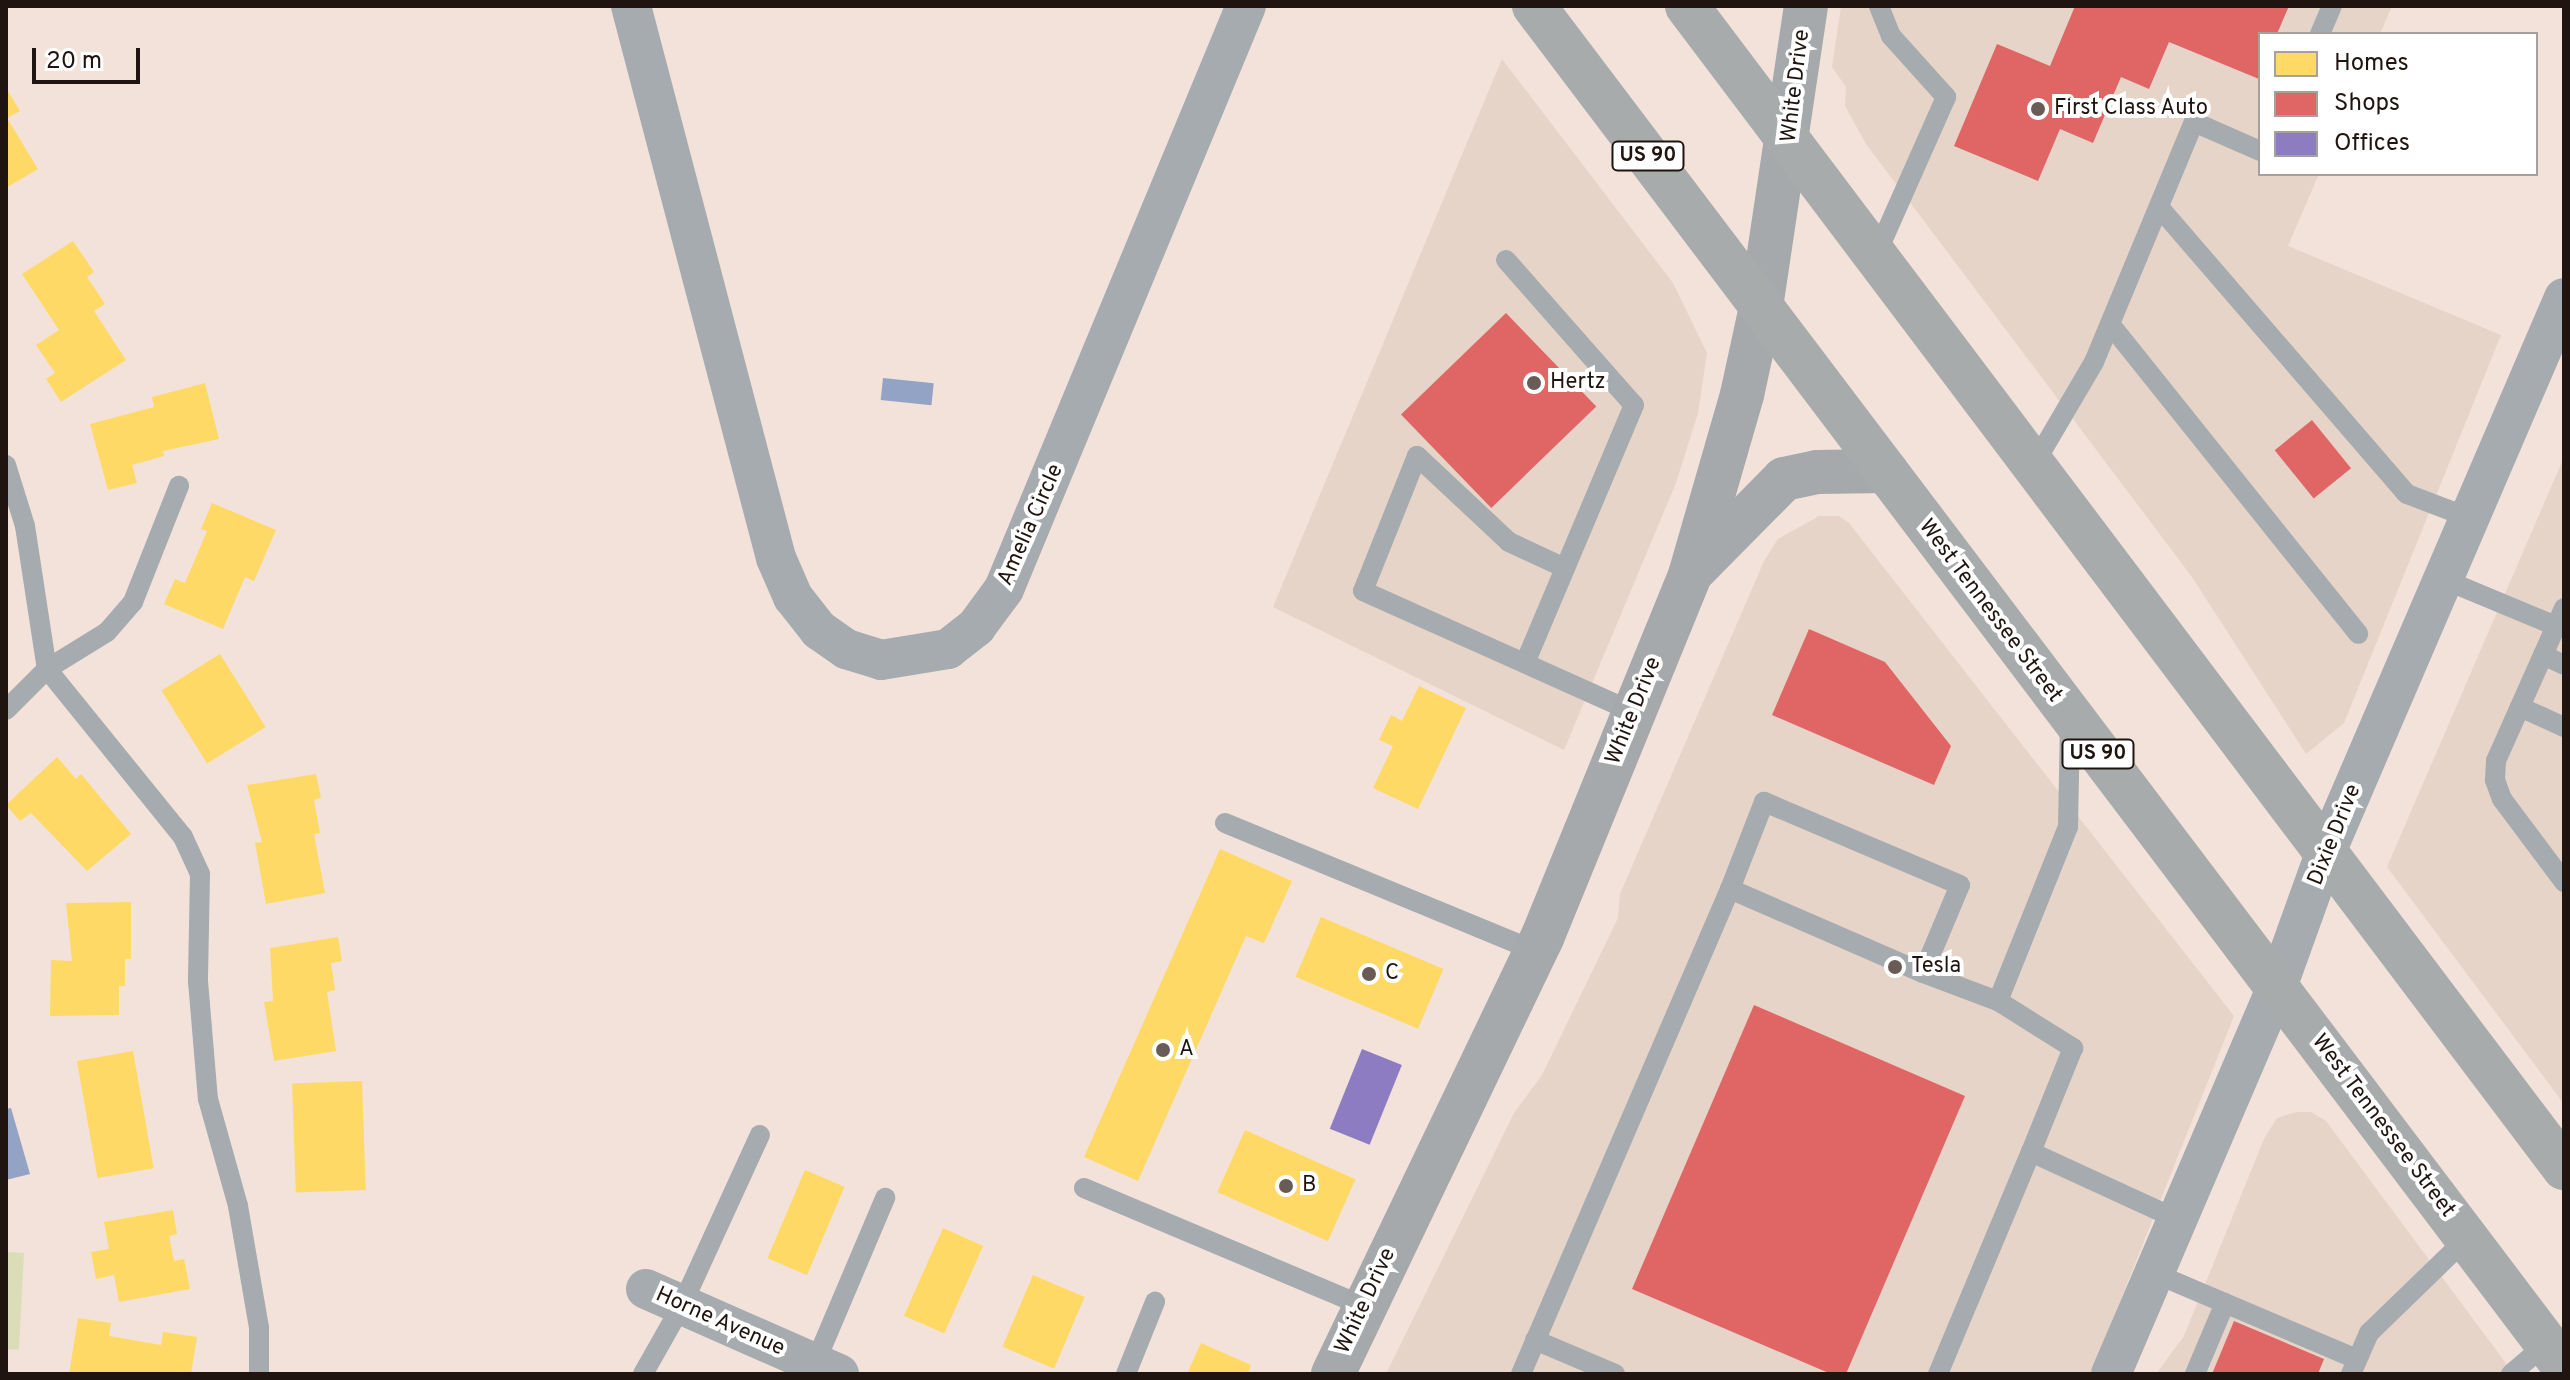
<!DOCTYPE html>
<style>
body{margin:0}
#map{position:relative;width:2570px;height:1380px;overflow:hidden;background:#f2e2da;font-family:Overpass,sans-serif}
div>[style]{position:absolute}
.commercial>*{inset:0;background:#e6d4c8}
.green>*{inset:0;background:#dbdcb8;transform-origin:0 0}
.water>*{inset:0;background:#92a3c6;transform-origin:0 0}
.homes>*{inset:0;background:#ffd966;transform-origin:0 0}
.shops>*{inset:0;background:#e06666;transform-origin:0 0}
.offices>*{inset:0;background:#8e7cc3;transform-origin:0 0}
.lane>*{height:20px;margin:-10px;padding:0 10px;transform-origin:10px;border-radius:10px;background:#a5abae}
.street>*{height:40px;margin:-20px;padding:0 20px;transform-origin:20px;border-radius:20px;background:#a5abae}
.secondary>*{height:44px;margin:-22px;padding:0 22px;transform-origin:22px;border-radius:22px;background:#a5a9ab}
.primary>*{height:44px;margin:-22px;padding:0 22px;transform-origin:22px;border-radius:22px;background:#a8abac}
.dots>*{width:22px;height:22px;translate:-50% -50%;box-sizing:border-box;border:4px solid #fff;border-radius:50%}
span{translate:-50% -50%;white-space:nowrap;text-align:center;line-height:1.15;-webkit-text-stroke:8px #fff;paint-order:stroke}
.shield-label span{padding:2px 6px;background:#fff;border:2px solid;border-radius:6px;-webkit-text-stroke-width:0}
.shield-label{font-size:20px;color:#1f140f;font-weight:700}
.street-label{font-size:22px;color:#1f140f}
.poi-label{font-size:22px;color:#1f140f}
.left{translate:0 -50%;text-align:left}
.frame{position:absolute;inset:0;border:8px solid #1f140f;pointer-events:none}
.legend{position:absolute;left:2258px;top:32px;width:280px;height:144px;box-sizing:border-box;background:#fff;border:2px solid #a5a19f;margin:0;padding:10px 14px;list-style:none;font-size:24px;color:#1f140f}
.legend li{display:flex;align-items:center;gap:16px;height:40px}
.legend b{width:40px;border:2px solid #a5a19f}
.scale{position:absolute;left:32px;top:48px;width:108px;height:36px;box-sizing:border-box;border:4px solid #1f140f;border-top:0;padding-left:10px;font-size:24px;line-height:28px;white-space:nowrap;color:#1f140f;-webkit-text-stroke:6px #fff;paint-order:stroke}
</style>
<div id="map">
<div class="commercial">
<div style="clip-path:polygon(1841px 6px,2392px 6px,2380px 34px,2260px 34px,2260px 174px,2319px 174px,2288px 246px,2501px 335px,2344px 723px,2306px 754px,2192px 577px,1866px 144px,1845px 106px,1846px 87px,1832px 67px)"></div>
<div style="clip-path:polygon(1502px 59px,1673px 283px,1707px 353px,1698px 413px,1676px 483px,1564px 750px,1273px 607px)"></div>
<div style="clip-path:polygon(2564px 457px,2564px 1104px,2387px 867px)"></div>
<div style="clip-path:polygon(1819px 516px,1839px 516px,1849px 523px,2234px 1016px,2091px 1374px,1386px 1374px,1514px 1113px,1542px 1075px,1618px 918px,1620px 894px,1764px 561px,1778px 539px)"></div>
<div style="clip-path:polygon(2296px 1112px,2311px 1112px,2326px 1121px,2514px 1374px,2156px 1374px,2184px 1336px,2264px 1139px,2277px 1118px)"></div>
</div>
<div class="green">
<div style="left:6px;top:1252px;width:18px;height:97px;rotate:3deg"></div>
</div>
<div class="water">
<div style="left:883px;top:378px;width:51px;height:22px;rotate:6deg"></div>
<div style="clip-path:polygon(11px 1108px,30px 1174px,6px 1180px,6px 1109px)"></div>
</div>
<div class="homes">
<div style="clip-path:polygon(6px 88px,20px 111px,7px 118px,38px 169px,6px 188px)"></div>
<div style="clip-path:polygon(73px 241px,94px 272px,87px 277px,105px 304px,94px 311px,126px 360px,61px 402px,46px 379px,55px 373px,36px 345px,59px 330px,22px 274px)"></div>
<div style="clip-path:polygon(205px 383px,219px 439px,163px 451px,164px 456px,132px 465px,137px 483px,108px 490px,90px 424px,154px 407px,152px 397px)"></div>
<div style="clip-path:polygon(212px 503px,276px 530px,254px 581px,245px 577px,223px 629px,164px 604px,175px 579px,185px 583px,207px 531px,201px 529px)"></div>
<div style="left:220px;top:654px;width:86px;height:69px;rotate:58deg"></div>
<div style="clip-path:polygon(1419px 686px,1466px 708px,1418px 809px,1373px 788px,1393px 746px,1379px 740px,1391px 715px,1402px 721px)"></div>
<div style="clip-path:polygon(57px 757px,76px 779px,81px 774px,131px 834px,87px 871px,31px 813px,20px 821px,6px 805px)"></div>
<div style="clip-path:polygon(316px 774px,321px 798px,314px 800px,320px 833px,314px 834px,325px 893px,266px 904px,255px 843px,262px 842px,247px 785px)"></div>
<div style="clip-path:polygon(1220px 849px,1292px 881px,1264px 943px,1246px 936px,1138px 1181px,1084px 1157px)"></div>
<div style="clip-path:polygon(131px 902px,131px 959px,125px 959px,125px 986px,119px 986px,119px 1015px,50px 1016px,51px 960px,72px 961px,66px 903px)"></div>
<div style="left:1321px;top:917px;width:133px;height:65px;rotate:23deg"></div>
<div style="clip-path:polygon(338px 937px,342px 961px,331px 963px,335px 990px,327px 992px,336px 1051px,274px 1061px,264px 1002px,273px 1001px,270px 948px)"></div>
<div style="left:133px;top:1051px;width:119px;height:57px;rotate:80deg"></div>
<div style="left:362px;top:1081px;width:109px;height:70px;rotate:88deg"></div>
<div style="left:1245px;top:1130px;width:121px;height:68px;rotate:24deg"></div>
<div style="left:805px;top:1170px;width:43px;height:96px;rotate:23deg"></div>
<div style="clip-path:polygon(173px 1210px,177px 1234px,169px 1236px,174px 1261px,184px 1259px,190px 1289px,119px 1302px,114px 1275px,96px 1279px,91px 1252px,109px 1249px,104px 1222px)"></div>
<div style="left:943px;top:1228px;width:44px;height:96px;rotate:24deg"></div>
<div style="left:1033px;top:1275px;width:56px;height:78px;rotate:23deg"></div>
<div style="clip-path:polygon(78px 1318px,111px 1323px,109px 1336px,161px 1345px,163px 1332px,197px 1337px,191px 1374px,69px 1374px)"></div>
<div style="clip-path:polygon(1201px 1343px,1251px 1365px,1248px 1374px,1187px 1374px)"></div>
</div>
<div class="shops">
<div style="clip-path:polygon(2075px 6px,2289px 6px,2277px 34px,2260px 34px,2259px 79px,2169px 42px,2149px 89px,2121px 77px,2093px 143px,2060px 129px,2038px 181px,1954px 146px,1997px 44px,2050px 66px)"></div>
<div style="left:1506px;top:313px;width:130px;height:146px;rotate:46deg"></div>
<div style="left:2312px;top:420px;width:62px;height:48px;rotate:51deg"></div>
<div style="clip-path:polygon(1809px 629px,1885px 662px,1951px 746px,1934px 785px,1772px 715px)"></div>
<div style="clip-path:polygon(1754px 1005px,1965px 1096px,1846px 1374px,1831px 1374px,1632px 1289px)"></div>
<div style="clip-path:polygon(2234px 1321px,2324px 1359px,2318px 1374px,2212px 1374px)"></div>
</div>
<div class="offices">
<div style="left:1362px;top:1049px;width:43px;height:86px;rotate:22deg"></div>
</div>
<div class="lane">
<div style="left:2320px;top:34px;width:30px;rotate:-67deg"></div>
<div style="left:2159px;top:207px;width:379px;rotate:49.2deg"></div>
<div style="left:2407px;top:494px;width:67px;rotate:20.9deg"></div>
<div style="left:1876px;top:255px;width:173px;rotate:-66.1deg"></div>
<div style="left:1946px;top:97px;width:82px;rotate:-132deg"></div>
<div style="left:1891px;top:36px;width:32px;rotate:-112deg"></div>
<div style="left:1506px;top:260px;width:193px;rotate:48.6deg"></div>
<div style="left:1634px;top:405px;width:280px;rotate:112.9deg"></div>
<div style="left:2110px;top:324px;width:397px;rotate:51.3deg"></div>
<div style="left:6px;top:465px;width:64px;rotate:72.7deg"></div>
<div style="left:25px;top:526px;width:145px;rotate:81.3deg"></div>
<div style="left:47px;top:669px;width:216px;rotate:51deg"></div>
<div style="left:183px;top:837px;width:41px;rotate:65.3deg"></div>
<div style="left:200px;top:874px;width:107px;rotate:91.1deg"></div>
<div style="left:198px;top:981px;width:118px;rotate:85.2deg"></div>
<div style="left:208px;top:1099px;width:111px;rotate:74.3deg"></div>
<div style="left:238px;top:1206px;width:124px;rotate:80.2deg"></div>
<div style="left:259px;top:1328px;width:46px;rotate:90deg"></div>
<div style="left:2033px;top:466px;width:121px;rotate:-59.6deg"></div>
<div style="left:2094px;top:362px;width:260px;rotate:-67.4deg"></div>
<div style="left:2194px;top:122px;width:72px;rotate:23.7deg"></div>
<div style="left:1565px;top:568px;width:62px;rotate:-155.1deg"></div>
<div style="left:1509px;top:542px;width:126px;rotate:-136.9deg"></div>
<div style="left:1417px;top:456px;width:145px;rotate:111.8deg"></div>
<div style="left:1363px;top:591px;width:297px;rotate:24.1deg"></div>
<div style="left:2443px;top:579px;width:122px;rotate:22.6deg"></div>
<div style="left:2564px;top:608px;width:167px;rotate:114deg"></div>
<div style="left:2496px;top:761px;width:19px;rotate:93deg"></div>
<div style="left:2495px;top:780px;width:20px;rotate:70deg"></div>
<div style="left:2502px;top:799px;width:104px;rotate:53.2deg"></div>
<div style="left:2543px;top:655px;width:23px;rotate:25deg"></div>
<div style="left:2520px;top:707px;width:48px;rotate:24.4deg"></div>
<div style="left:6px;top:710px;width:58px;rotate:-45deg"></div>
<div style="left:47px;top:669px;width:70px;rotate:-31.7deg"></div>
<div style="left:107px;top:632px;width:40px;rotate:-49deg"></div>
<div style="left:133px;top:602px;width:125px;rotate:-68.4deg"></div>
<div style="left:1225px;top:823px;width:336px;rotate:22.4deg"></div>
<div style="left:1923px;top:973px;width:95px;rotate:-67.2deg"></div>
<div style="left:1960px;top:885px;width:213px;rotate:-157deg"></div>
<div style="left:1764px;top:802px;width:93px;rotate:111.3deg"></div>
<div style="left:1730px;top:889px;width:210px;rotate:23.5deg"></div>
<div style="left:1923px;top:973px;width:80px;rotate:20.5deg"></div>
<div style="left:1998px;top:1001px;width:89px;rotate:32.1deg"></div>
<div style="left:2073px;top:1048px;width:112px;rotate:112deg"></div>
<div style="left:2031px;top:1152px;width:161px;rotate:24.7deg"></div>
<div style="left:1998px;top:1001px;width:188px;rotate:-68.1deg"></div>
<div style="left:2068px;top:827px;width:101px;rotate:-88.9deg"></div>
<div style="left:1084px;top:1188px;width:303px;rotate:22.9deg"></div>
<div style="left:2154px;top:1273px;width:220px;rotate:23deg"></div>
<div style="left:1535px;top:1340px;width:87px;rotate:23deg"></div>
<div style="left:813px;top:1368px;width:185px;rotate:-67deg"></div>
<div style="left:643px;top:1374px;width:79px;rotate:-60.5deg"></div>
<div style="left:682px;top:1305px;width:187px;rotate:-65.4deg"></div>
<div style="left:1126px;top:1374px;width:78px;rotate:-68.1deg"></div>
<div style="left:1521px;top:1374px;width:528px;rotate:-66.69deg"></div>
<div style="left:1938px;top:1374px;width:241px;rotate:-67.3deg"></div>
<div style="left:2195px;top:1374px;width:77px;rotate:-67.1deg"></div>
<div style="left:2351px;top:1374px;width:45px;rotate:-66.3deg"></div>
<div style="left:2369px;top:1333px;width:136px;rotate:-44.1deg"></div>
<div style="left:2511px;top:1374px;width:46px;rotate:-40.6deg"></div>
</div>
<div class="street">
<div style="left:631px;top:6px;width:571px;rotate:75.28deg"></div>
<div style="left:776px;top:558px;width:43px;rotate:66.4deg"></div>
<div style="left:793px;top:597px;width:42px;rotate:51.8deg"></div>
<div style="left:819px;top:630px;width:33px;rotate:35deg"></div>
<div style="left:846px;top:649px;width:37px;rotate:17deg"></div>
<div style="left:881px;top:660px;width:68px;rotate:-9.3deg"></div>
<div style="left:948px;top:649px;width:36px;rotate:-38deg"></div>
<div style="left:976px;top:627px;width:47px;rotate:-53.6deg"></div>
<div style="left:1004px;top:589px;width:631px;rotate:-67.46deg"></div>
<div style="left:646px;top:1289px;width:211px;rotate:23.8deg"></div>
<div style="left:2111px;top:1374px;width:421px;rotate:-66.8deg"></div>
<div style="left:2277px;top:987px;width:141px;rotate:-70.2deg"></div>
<div style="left:2325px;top:854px;width:605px;rotate:-66.74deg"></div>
</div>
<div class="secondary">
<div style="left:1694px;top:570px;width:128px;rotate:-45.3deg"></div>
<div style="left:1784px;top:479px;width:34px;rotate:-12deg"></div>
<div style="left:1817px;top:472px;width:69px;rotate:-0.8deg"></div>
<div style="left:1333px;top:1374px;width:484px;rotate:-64.4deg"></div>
<div style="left:1542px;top:938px;width:392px;rotate:-67.8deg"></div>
<div style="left:1690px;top:575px;width:187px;rotate:-73.9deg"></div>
<div style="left:1742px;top:395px;width:90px;rotate:-77.8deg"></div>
<div style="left:1761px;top:307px;width:304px;rotate:-81.5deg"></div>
</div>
<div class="primary">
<div style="left:1534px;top:6px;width:1707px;rotate:52.88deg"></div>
<div style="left:1687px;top:6px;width:1456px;rotate:52.96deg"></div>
</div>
<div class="dots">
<div style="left:2038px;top:109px;background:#695c56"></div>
<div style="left:1534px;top:383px;background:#695c56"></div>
<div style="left:1895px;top:967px;background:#695c56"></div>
<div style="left:1369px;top:974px;background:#695c56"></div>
<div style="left:1163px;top:1050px;background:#695c56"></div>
<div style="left:1286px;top:1186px;background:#695c56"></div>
</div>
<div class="shield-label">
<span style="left:1648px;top:156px">US 90</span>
<span style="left:2098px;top:754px">US 90</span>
</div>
<div class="street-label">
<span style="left:1796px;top:86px;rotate:-83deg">White Drive</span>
<span style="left:1031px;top:525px;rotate:-66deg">Amelia Circle</span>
<span style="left:1990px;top:611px;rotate:53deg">West Tennessee Street</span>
<span style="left:1634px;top:711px;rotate:-68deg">White Drive</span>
<span style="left:2335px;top:835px;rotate:-68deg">Dixie Drive</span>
<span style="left:2383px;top:1126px;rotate:53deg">West Tennessee Street</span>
<span style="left:1366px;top:1301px;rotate:-65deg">White Drive</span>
<span style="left:720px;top:1322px;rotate:24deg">Horne Avenue</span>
</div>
<div class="poi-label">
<span class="left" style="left:2054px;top:109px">First Class Auto</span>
<span class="left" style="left:1550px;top:383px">Hertz</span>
<span class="left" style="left:1911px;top:967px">Tesla</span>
<span class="left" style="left:1385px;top:974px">C</span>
<span class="left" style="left:1179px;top:1050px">A</span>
<span class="left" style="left:1302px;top:1186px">B</span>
</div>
<div class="frame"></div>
<ul class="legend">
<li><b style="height:22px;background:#ffd966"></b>Homes</li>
<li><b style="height:22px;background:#e06666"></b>Shops</li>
<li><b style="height:22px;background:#8e7cc3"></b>Offices</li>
</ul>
<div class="scale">20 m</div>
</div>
